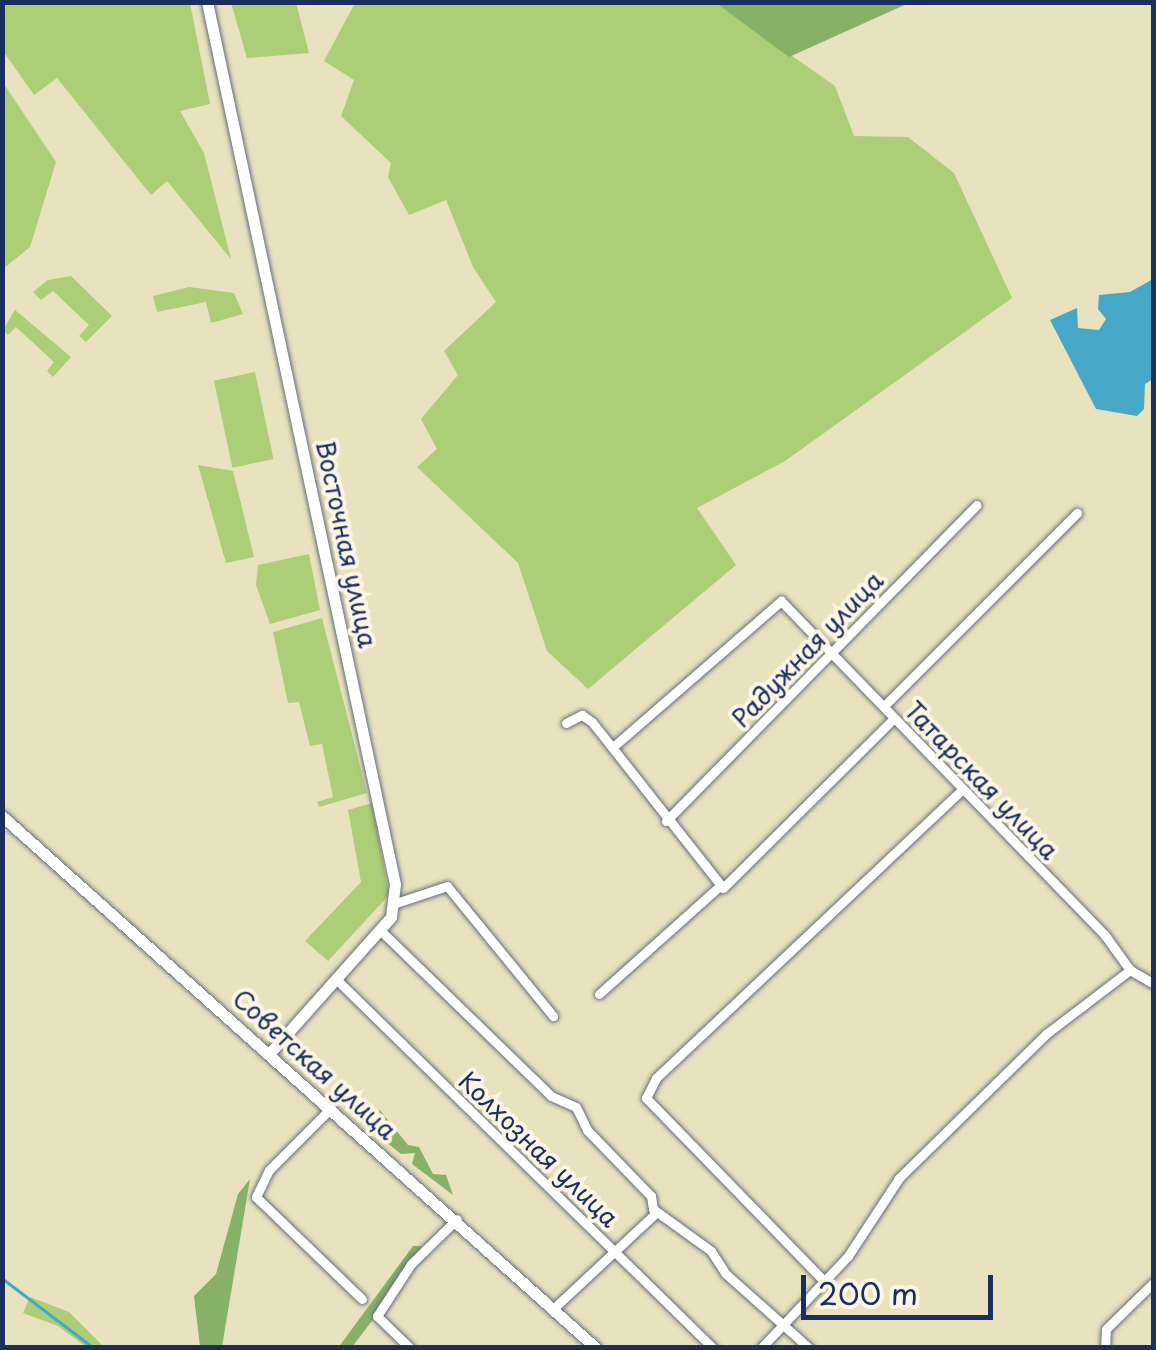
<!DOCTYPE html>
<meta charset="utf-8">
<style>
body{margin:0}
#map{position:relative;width:1156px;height:1350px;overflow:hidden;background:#e9e2be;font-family:"Playpen Sans",sans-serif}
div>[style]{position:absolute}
.green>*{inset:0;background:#abce77;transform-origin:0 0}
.forest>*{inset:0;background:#88b168}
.water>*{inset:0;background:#47a7c6}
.stream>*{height:2.5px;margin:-1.25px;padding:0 1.25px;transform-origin:1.25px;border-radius:1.25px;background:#47a7c6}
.roads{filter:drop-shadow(0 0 2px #636e80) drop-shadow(0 0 2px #636e80)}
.minor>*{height:9px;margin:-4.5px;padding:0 4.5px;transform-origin:4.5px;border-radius:4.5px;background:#fff}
.major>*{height:11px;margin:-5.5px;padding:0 5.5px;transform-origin:5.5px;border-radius:5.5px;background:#fff}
span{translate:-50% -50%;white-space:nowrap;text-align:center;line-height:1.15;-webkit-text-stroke:8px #fcf5e5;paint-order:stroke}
.street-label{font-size:25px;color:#1b2f5e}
.frame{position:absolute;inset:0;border:5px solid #1b2f5e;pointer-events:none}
.scale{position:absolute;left:801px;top:1275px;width:192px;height:45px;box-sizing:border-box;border:5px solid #1b2f5e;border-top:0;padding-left:12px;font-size:30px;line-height:35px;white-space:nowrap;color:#1b2f5e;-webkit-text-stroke:8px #fcf5e5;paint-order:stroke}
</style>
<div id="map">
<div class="green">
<div style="clip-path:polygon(2px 3px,190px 3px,210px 104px,180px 111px,204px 153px,231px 259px,167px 181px,151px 195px,57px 78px,34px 95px,3px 51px)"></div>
<div style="clip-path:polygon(231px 3px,296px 3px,309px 53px,247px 58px)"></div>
<div style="clip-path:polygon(355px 3px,716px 3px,835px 86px,854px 136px,908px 137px,954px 173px,1012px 298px,785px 461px,697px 508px,736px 565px,588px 689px,547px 651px,518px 563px,417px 467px,437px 449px,421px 419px,458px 375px,444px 351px,496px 302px,473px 267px,446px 200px,409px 215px,388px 177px,391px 163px,341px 116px,354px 80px,324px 61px)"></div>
<div style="clip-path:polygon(2px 81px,56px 162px,30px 247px,3px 269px)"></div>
<div style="clip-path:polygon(71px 276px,112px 316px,86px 342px,79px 336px,89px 325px,53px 291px,41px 300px,33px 292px,48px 280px)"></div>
<div style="clip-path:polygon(189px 287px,234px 293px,243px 314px,211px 323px,206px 302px,157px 312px,153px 296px)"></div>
<div style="clip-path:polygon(15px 310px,71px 357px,53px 377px,47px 371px,54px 362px,16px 327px,8px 335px,3px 330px)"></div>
<div style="left:255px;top:372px;width:89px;height:42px;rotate:78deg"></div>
<div style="clip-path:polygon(198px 465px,233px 471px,254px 557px,226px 563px)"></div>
<div style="clip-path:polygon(309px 554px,320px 610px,270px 624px,256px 585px,258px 565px)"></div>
<div style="clip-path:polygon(322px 618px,367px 793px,319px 807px,317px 802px,333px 797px,322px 744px,310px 746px,299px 702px,288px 703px,273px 632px)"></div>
<div style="clip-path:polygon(372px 803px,389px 895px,328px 961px,305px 941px,361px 882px,348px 810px)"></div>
<div style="clip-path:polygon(30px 1297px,69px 1312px,104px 1347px,86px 1347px,58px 1326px,23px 1313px)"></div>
</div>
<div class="forest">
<div style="clip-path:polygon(716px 3px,909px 3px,789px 57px)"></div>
<div style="clip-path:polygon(379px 1109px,408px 1145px,419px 1147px,433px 1174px,446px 1175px,453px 1195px,412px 1164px,415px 1153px,401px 1154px,386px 1142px)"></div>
<div style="clip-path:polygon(250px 1179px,222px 1347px,200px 1347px,194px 1296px,216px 1274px,238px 1194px)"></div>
<div style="clip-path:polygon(413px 1246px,421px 1246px,412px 1269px,352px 1347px,338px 1348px)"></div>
</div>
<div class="water">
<div style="clip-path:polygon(1153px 279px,1153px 379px,1145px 384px,1144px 409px,1137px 416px,1096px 409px,1050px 320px,1077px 308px,1078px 328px,1099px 330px,1106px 319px,1098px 309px,1099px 295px,1130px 292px)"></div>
</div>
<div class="stream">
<div style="left:2px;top:1278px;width:116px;rotate:37.3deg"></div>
</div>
<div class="roads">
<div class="minor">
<div style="left:884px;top:706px;width:273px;rotate:-45deg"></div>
<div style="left:566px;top:723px;width:18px;rotate:-27deg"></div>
<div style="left:582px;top:715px;width:12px;rotate:35deg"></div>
<div style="left:592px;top:722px;width:211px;rotate:51.7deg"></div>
<div style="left:723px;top:888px;width:240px;rotate:-44.8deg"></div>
<div style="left:613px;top:747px;width:223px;rotate:-41deg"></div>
<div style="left:781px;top:601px;width:464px;rotate:45.9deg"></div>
<div style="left:1104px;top:934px;width:44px;rotate:54.2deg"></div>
<div style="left:1130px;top:970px;width:28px;rotate:30deg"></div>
<div style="left:666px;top:821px;width:443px;rotate:-45.5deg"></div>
<div style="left:396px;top:903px;width:54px;rotate:-18.4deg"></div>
<div style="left:447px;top:886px;width:168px;rotate:50.8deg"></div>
<div style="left:381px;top:931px;width:237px;rotate:44.1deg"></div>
<div style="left:551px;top:1096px;width:27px;rotate:24deg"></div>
<div style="left:576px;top:1107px;width:25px;rotate:64deg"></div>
<div style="left:587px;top:1130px;width:92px;rotate:45.9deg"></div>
<div style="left:651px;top:1196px;width:13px;rotate:81deg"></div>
<div style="left:653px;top:1209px;width:72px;rotate:35.9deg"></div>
<div style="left:711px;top:1251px;width:27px;rotate:57deg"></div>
<div style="left:726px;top:1274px;width:111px;rotate:41.7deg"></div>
<div style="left:336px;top:979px;width:528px;rotate:44.39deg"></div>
<div style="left:599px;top:994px;width:164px;rotate:-41.8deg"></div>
<div style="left:331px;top:1108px;width:88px;rotate:135deg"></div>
<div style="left:269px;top:1170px;width:30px;rotate:116deg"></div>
<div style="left:256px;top:1197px;width:147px;rotate:43.9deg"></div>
<div style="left:825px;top:1282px;width:257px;rotate:-134.2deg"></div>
<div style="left:646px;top:1098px;width:22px;rotate:-63deg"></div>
<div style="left:656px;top:1078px;width:420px;rotate:-43.3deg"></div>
<div style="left:555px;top:1307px;width:139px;rotate:-43deg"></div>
<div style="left:410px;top:1348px;width:46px;rotate:-135.9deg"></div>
<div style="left:377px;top:1316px;width:62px;rotate:-56.8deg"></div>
<div style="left:411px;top:1264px;width:64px;rotate:-44.4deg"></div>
<div style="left:761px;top:1348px;width:127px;rotate:-46.6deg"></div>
<div style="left:848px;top:1256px;width:93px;rotate:-56.8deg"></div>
<div style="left:899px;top:1178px;width:206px;rotate:-44.4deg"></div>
<div style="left:1046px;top:1034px;width:106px;rotate:-37.3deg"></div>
<div style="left:1105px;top:1348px;width:19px;rotate:-87deg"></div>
<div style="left:1106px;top:1329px;width:67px;rotate:-44.4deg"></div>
</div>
<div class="major">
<div style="left:207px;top:2px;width:902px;rotate:77.97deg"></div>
<div style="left:395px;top:884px;width:33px;rotate:97deg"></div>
<div style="left:391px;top:917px;width:182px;rotate:131.7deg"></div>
<div style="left:2px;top:816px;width:797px;rotate:41.85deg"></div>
</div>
</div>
<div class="street-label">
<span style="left:347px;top:544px;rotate:78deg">Восточная улица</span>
<span style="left:807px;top:649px;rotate:-46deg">Радужная улица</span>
<span style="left:982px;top:780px;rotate:46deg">Татарская улица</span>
<span style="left:315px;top:1064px;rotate:42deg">Советская улица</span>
<span style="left:539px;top:1149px;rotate:44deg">Колхозная улица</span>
</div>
<div class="frame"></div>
<div class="scale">200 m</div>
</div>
